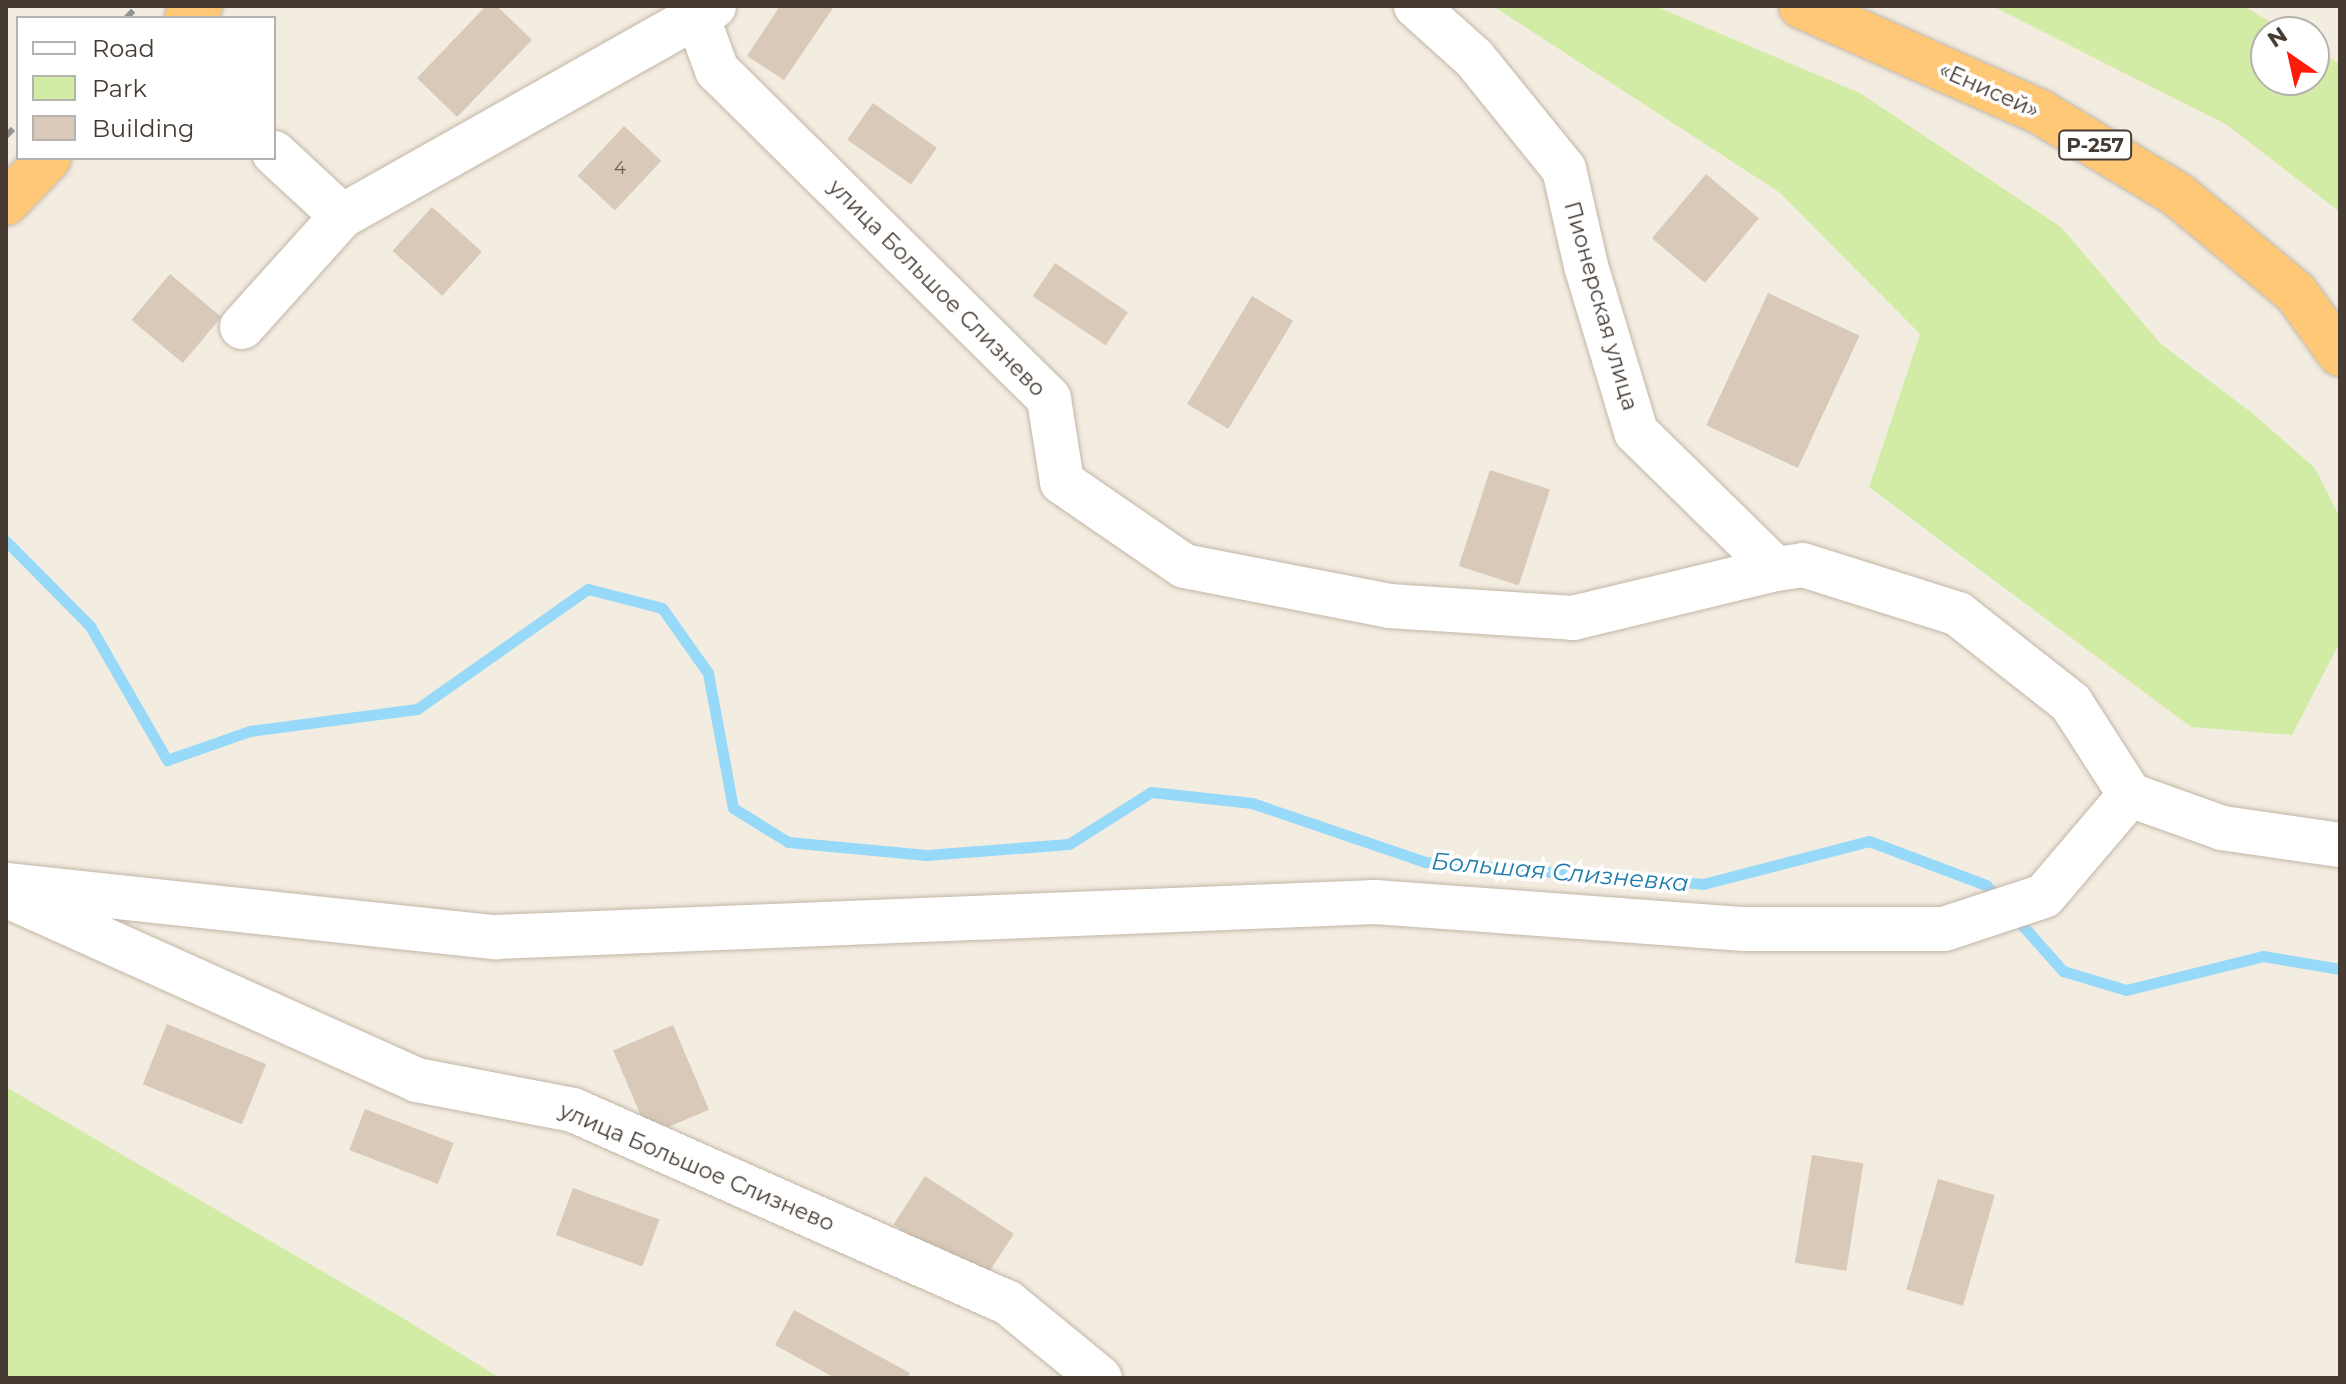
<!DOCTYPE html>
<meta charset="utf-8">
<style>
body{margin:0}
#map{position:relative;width:2346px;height:1384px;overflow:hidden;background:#f3ece1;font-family:Montserrat,sans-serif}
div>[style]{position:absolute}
.green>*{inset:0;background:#d3eca5}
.stream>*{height:11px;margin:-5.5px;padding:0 5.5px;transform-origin:5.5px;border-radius:5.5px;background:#96d9f8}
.building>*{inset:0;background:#d9c9b9;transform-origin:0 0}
.roads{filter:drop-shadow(0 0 2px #c2b6a6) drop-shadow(0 0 2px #c2b6a6)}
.minor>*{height:44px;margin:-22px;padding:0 22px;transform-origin:22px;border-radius:22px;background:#fff}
.trunk>*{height:44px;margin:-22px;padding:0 22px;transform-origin:22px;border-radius:22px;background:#ffc877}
.rail>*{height:6px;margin-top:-3px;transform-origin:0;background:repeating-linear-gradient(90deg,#939393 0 10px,transparent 0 20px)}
span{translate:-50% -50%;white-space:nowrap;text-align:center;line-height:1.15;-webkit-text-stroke:7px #fff;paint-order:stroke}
.number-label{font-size:18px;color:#6a5e54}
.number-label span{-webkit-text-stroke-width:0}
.shield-label span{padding:2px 6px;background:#fff;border:2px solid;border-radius:6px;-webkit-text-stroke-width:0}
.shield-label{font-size:20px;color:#453b32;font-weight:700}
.street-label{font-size:22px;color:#453b32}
.water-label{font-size:24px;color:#1e7caa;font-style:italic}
.frame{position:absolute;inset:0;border:8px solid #453b32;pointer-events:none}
.legend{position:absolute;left:16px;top:16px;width:260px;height:144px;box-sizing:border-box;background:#fff;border:2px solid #b5b1ad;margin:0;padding:10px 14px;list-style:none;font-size:24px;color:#453b32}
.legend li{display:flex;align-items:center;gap:16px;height:40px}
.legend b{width:40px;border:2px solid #b5b1ad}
.north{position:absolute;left:2250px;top:16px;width:80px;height:80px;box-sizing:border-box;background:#fff;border:2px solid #b5b1ad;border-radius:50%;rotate:326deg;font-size:22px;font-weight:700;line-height:32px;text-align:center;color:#453b32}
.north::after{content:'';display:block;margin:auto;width:28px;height:36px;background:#ff1a0c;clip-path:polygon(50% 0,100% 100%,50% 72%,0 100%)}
</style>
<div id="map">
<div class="green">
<div style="clip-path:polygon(1493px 6px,1655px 6px,1860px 93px,2061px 227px,2161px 344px,2252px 413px,2315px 468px,2340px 518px,2340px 642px,2292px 735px,2191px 727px,1869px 487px,1920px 334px,1779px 192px)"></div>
<div style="clip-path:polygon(1992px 6px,2244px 6px,2287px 32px,2266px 32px,2266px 80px,2314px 80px,2314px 48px,2340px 64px,2340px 212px,2227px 125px)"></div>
<div style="clip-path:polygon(6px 1087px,406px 1320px,500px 1378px,6px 1378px)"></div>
</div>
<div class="stream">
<div style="left:6px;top:541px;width:120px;rotate:45.3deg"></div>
<div style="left:90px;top:626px;width:155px;rotate:60.1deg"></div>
<div style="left:167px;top:760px;width:88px;rotate:-19.3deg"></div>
<div style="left:250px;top:731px;width:168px;rotate:-7.5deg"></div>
<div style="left:417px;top:709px;width:209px;rotate:-35.1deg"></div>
<div style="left:588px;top:589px;width:76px;rotate:14.4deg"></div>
<div style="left:662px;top:608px;width:80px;rotate:54.7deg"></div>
<div style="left:708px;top:673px;width:137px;rotate:79.5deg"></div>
<div style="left:733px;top:808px;width:65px;rotate:31.7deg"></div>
<div style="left:788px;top:842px;width:139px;rotate:5.4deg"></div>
<div style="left:926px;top:855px;width:143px;rotate:-4.4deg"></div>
<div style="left:1069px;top:844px;width:97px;rotate:-32.4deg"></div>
<div style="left:1151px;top:792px;width:102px;rotate:6.2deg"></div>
<div style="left:1252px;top:803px;width:183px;rotate:18.8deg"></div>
<div style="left:1425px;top:862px;width:279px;rotate:4.5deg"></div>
<div style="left:1703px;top:884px;width:171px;rotate:-14.5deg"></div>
<div style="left:1869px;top:841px;width:125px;rotate:20.6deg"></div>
<div style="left:1986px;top:885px;width:21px;rotate:47deg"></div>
<div style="left:2014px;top:916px;width:74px;rotate:48.3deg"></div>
<div style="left:2063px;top:971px;width:66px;rotate:16.8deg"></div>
<div style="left:2126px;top:990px;width:141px;rotate:-13.9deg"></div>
<div style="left:2263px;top:956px;width:78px;rotate:9.6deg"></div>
</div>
<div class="building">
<div style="clip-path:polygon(486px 6px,497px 6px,532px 40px,457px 117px,417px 78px)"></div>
<div style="clip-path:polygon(780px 6px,833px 8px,784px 80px,747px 56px)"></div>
<div style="left:873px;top:103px;width:78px;height:45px;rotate:35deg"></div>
<div style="left:624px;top:126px;width:51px;height:68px;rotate:43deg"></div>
<div style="left:1706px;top:174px;width:69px;height:84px;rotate:40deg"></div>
<div style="left:432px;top:207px;width:67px;height:59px;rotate:42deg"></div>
<div style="left:1055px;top:263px;width:88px;height:40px;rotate:34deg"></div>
<div style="left:170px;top:274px;width:67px;height:60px;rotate:40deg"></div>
<div style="left:1768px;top:293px;width:101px;height:146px;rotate:25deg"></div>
<div style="left:1252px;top:296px;width:48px;height:126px;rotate:31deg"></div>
<div style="left:1490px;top:470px;width:63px;height:101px;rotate:18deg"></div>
<div style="left:167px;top:1024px;width:107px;height:65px;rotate:22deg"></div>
<div style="left:673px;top:1025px;width:92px;height:65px;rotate:67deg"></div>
<div style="left:365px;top:1109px;width:95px;height:44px;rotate:21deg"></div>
<div style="left:1812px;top:1155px;width:52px;height:109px;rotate:9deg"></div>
<div style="left:925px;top:1176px;width:106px;height:58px;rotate:33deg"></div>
<div style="left:1938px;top:1179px;width:59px;height:115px;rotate:16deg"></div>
<div style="left:573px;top:1188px;width:92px;height:50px;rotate:20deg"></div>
<div style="clip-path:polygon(794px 1310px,910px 1373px,908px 1378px,835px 1378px,775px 1345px)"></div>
</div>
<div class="roads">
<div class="minor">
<div style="left:1416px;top:6px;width:78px;rotate:41.9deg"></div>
<div style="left:1474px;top:58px;width:143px;rotate:51deg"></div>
<div style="left:1564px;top:169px;width:99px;rotate:77.2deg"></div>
<div style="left:1586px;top:266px;width:173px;rotate:73.2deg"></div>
<div style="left:1636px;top:432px;width:196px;rotate:44.4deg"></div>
<div style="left:1776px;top:569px;width:27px;rotate:-8deg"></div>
<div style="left:1803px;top:565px;width:163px;rotate:17.5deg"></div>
<div style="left:1958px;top:614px;width:144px;rotate:38.2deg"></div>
<div style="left:2071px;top:703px;width:109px;rotate:57.3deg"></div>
<div style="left:2130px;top:795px;width:98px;rotate:19.7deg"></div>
<div style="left:2222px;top:828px;width:119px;rotate:8.2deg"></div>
<div style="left:697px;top:16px;width:58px;rotate:69.7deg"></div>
<div style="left:717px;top:70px;width:467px;rotate:44.7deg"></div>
<div style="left:1049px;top:399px;width:84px;rotate:81.1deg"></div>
<div style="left:1062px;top:482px;width:148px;rotate:34.5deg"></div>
<div style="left:1184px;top:566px;width:209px;rotate:11deg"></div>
<div style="left:1389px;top:606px;width:184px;rotate:3.7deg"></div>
<div style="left:1573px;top:618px;width:209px;rotate:-13.6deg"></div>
<div style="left:274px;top:153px;width:93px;rotate:42.8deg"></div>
<div style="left:242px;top:327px;width:149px;rotate:-48deg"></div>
<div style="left:342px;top:216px;width:427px;rotate:-29.4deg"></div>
<div style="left:6px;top:885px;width:493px;rotate:6.1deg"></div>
<div style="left:496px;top:937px;width:880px;rotate:-2.28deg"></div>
<div style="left:1375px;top:902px;width:370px;rotate:4.2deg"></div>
<div style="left:1744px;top:929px;width:200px"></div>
<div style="left:1944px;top:929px;width:105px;rotate:-18.3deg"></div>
<div style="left:2044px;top:896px;width:133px;rotate:-49.6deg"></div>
<div style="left:12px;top:898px;width:444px;rotate:24.2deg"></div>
<div style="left:417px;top:1080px;width:159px;rotate:10.9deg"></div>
<div style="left:573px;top:1110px;width:475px;rotate:23.9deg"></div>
<div style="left:1007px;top:1302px;width:120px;rotate:39.3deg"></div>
</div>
<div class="trunk">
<div style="left:1801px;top:6px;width:261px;rotate:23.9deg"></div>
<div style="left:2040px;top:112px;width:161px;rotate:31deg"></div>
<div style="left:2178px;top:195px;width:153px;rotate:39.7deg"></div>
<div style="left:2296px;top:293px;width:75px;rotate:54.2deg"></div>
<div style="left:187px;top:18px;width:18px;rotate:-43deg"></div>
<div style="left:6px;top:203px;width:62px;rotate:-46.3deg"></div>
</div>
</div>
<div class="rail">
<div style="left:126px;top:18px;width:17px;rotate:-45deg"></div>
<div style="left:6px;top:136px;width:17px;rotate:-45deg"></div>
</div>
<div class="number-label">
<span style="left:620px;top:168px">4</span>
</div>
<div class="shield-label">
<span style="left:2095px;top:145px">Р-257</span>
</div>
<div class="street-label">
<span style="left:1989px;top:90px;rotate:24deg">«Енисей»</span>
<span style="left:937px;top:288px;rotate:45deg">улица Большое Слизнево</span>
<span style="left:1601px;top:306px;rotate:74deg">Пионерская улица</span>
<span style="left:697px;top:1167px;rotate:23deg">улица Большое Слизнево</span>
</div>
<div class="water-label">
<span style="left:1560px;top:872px;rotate:5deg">Большая Слизневка</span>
</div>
<div class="frame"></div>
<ul class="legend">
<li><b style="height:10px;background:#fff"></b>Road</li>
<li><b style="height:22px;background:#d3eca5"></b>Park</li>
<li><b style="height:22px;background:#d9c9b9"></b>Building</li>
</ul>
<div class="north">N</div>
</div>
